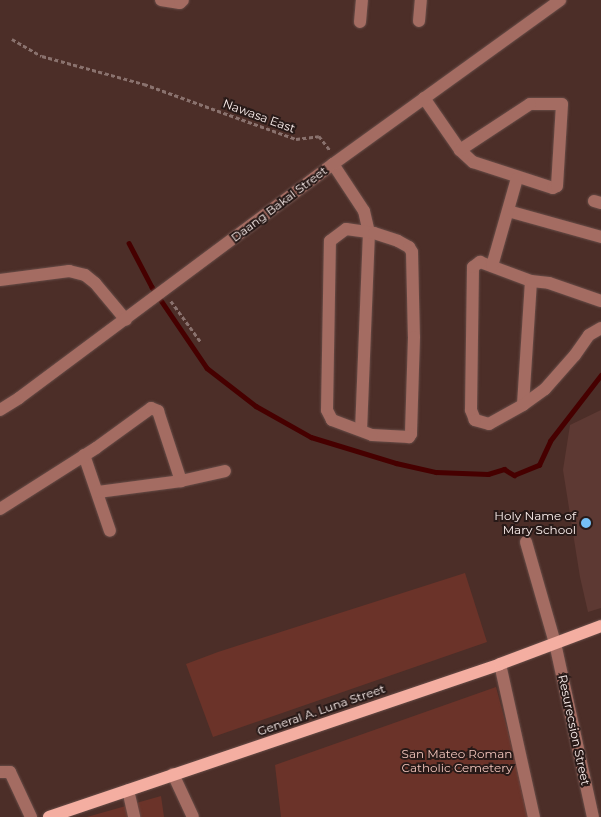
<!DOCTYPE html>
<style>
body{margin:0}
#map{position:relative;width:601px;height:817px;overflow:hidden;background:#4c2e28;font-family:Montserrat,sans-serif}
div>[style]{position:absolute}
.built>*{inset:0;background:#5d3933}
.green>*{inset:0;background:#6b3329}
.stream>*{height:4.5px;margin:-2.25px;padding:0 2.25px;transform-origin:2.25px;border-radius:2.25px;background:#460000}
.path>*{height:2.5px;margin-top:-1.25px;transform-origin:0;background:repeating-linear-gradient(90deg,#8a726e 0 4px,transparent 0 6.5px)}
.roads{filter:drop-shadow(0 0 1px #684d48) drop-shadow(0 0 1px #684d48)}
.minor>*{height:12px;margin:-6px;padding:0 6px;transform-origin:6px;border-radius:6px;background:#a46c62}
.major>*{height:12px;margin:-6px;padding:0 6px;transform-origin:6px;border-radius:6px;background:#f4aea1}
.dots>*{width:14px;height:14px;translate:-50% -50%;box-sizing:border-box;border:2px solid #281a18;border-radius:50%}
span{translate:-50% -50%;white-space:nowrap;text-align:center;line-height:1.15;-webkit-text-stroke:4px #281a18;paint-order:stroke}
.street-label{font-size:12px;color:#fef1ef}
.poi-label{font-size:12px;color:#fef1ef}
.right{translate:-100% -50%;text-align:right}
.park-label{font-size:12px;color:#f1c4bb}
</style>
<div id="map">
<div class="built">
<div style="clip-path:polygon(601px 410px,601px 608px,588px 612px,580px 577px,563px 470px,570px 425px)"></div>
</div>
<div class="green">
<div style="clip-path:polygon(465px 573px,487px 642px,213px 737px,186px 664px,218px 652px)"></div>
<div style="clip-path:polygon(496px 687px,531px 817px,281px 817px,275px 765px)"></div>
<div style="clip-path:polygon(161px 796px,164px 817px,87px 817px)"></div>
</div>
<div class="stream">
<div style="left:129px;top:243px;width:50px;rotate:62.4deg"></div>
<div style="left:152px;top:287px;width:98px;rotate:55.8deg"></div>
<div style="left:207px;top:368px;width:62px;rotate:37.8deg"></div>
<div style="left:256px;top:406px;width:63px;rotate:29.4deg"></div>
<div style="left:311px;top:437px;width:89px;rotate:17deg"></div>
<div style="left:396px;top:463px;width:41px;rotate:12.7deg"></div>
<div style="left:436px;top:472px;width:52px;rotate:2.2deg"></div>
<div style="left:488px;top:474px;width:17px;rotate:-17deg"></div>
<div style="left:504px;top:469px;width:12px;rotate:31deg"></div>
<div style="left:514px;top:475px;width:27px;rotate:-22deg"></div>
<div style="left:539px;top:465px;width:26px;rotate:-65deg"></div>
<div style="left:550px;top:441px;width:83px;rotate:-52.3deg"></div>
</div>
<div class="path">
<div style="left:12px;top:39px;width:34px;rotate:30deg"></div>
<div style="left:42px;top:56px;width:106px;rotate:15.4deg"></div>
<div style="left:144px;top:84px;width:162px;rotate:19.9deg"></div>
<div style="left:296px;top:139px;width:23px;rotate:-7deg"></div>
<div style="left:319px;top:136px;width:18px;rotate:52deg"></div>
<div style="left:171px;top:301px;width:51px;rotate:53.8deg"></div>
</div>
<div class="roads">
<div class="minor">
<div style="left:161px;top:0;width:19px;rotate:9deg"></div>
<div style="left:180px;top:3px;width:4px;rotate:-45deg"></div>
<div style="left:419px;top:21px;width:21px;rotate:-85deg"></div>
<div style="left:360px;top:22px;width:22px;rotate:-85deg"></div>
<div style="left:424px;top:98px;width:63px;rotate:55.3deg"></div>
<div style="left:460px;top:150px;width:18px;rotate:43deg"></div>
<div style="left:473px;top:162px;width:84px;rotate:18deg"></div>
<div style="left:553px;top:188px;width:4px;rotate:-27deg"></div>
<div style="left:557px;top:186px;width:82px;rotate:-86.5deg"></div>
<div style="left:562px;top:104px;width:32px;rotate:180deg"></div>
<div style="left:530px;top:104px;width:84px;rotate:146.7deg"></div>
<div style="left:333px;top:164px;width:56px;rotate:56.6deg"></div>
<div style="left:364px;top:211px;width:22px;rotate:77deg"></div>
<div style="left:369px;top:232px;width:198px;rotate:92.3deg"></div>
<div style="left:594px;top:201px;width:7px;rotate:16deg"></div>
<div style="left:508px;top:211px;width:97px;rotate:15.6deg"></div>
<div style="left:346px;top:229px;width:28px;rotate:8deg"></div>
<div style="left:374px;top:233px;width:25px;rotate:18deg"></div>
<div style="left:398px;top:241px;width:13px;rotate:29deg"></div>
<div style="left:409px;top:247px;width:6px;rotate:59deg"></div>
<div style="left:412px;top:252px;width:85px;rotate:88.7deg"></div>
<div style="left:414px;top:337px;width:97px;rotate:91.8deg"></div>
<div style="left:411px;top:434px;width:4px;rotate:124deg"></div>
<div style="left:409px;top:437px;width:37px;rotate:-177deg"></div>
<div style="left:372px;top:435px;width:43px;rotate:-159.4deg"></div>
<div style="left:332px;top:420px;width:11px;rotate:-117deg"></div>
<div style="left:327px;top:410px;width:169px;rotate:-89deg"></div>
<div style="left:330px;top:241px;width:20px;rotate:-37deg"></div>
<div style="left:480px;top:262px;width:54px;rotate:20.4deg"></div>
<div style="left:531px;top:281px;width:124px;rotate:93.7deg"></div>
<div style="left:523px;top:405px;width:39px;rotate:151deg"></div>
<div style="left:489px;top:424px;width:15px;rotate:-164deg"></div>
<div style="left:475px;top:420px;width:11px;rotate:-112deg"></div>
<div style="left:471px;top:410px;width:143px;rotate:-89.2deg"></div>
<div style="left:473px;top:267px;width:9px;rotate:-36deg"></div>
<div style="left:492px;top:266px;width:91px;rotate:-74.1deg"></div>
<div style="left:0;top:280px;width:70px;rotate:-7.4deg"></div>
<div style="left:69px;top:271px;width:16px;rotate:14deg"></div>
<div style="left:85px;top:275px;width:13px;rotate:39deg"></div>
<div style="left:95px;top:283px;width:48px;rotate:50deg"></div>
<div style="left:531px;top:281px;width:18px;rotate:6deg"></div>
<div style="left:549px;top:283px;width:55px;rotate:19.1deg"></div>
<div style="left:523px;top:405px;width:27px;rotate:-36deg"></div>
<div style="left:545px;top:389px;width:45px;rotate:-48.6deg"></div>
<div style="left:575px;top:355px;width:24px;rotate:-55deg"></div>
<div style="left:589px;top:335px;width:14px;rotate:-30deg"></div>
<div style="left:0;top:410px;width:22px;rotate:-32deg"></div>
<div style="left:19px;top:398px;width:392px;rotate:-36.7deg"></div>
<div style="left:333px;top:164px;width:280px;rotate:-35.8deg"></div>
<div style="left:84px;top:455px;width:80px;rotate:71.1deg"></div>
<div style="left:98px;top:492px;width:84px;rotate:-7.5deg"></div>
<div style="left:181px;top:481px;width:45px;rotate:-12.8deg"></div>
<div style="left:0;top:509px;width:114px;rotate:-32.4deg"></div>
<div style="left:96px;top:448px;width:68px;rotate:-36deg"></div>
<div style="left:151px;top:408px;width:8px;rotate:23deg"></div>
<div style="left:158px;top:411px;width:74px;rotate:71.8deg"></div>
<div style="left:526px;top:542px;width:105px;rotate:74deg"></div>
<div style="left:555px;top:643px;width:178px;rotate:77.7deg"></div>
<div style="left:500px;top:664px;width:157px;rotate:77.5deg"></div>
<div style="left:0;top:772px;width:10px"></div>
<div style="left:10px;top:772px;width:50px;rotate:65deg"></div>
<div style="left:173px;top:774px;width:47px;rotate:65.1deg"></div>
<div style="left:128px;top:790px;width:28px;rotate:77deg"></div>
</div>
<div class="major">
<div style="left:49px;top:817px;width:476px;rotate:-18.7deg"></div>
<div style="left:500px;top:664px;width:108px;rotate:-20.6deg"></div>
</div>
</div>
<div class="dots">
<div style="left:586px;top:523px;background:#75c0f6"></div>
</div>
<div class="street-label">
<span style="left:259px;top:116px;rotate:20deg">Nawasa East</span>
<span style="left:279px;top:204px;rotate:-37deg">Daang Bakal Street</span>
<span style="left:321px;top:710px;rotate:-19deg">General A. Luna Street</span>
<span style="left:574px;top:730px;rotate:78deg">Resurecsion Street</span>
</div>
<div class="poi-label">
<span class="right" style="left:576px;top:523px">Holy Name of<br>Mary School</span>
</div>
<div class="park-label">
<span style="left:457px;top:761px">San Mateo Roman<br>Catholic Cemetery</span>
</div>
</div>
